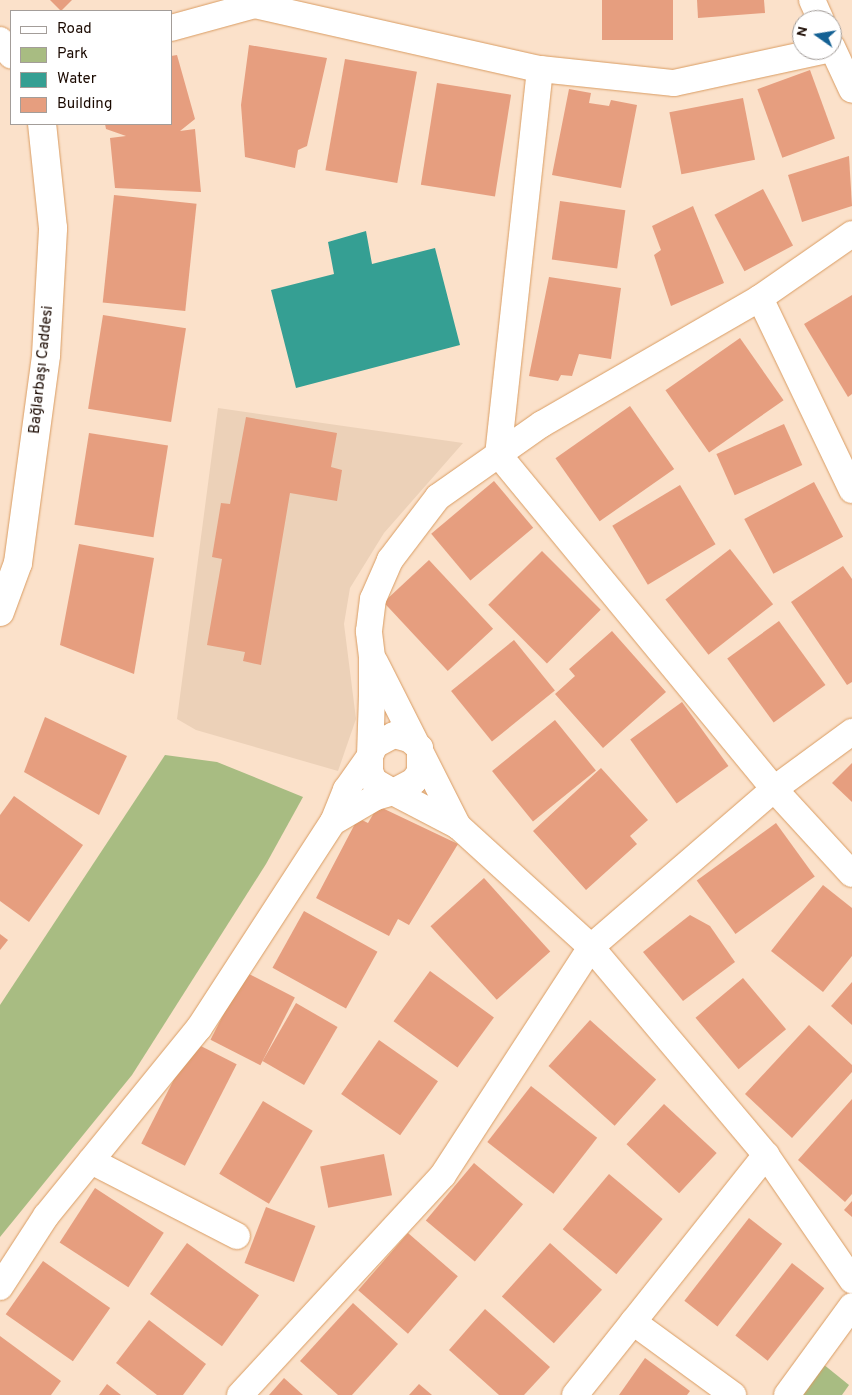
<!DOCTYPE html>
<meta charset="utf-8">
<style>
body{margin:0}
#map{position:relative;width:852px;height:1395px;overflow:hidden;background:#fbe1ca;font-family:Overpass,sans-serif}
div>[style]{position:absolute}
.built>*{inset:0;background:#ecd1b8}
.green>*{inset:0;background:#a8bc82}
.water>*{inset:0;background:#359f93}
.building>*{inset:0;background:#e69e7f;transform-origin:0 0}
.roads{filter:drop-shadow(0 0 1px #d99c62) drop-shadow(0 0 1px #d99c62)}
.minor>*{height:26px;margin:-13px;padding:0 13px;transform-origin:13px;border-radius:13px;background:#fff}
.tertiary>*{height:28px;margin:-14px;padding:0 14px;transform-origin:14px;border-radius:14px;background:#fff}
span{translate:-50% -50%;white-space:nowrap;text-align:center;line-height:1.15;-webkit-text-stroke:4px #fff;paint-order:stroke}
.street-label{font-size:15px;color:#1a0900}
.legend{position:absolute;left:10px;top:10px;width:162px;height:115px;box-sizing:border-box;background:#fff;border:1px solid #a39d99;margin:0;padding:6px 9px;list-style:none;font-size:15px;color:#1a0900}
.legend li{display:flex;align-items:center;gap:10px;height:25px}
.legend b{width:25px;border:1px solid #a39d99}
.north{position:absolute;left:792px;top:10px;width:50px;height:50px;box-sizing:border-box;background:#fff;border:1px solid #a39d99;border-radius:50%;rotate:283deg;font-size:14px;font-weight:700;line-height:20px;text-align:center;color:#1a0900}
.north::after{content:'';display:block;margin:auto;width:18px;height:22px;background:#146194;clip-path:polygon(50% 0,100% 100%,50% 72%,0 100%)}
</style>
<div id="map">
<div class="built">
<div style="clip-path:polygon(218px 408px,463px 443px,384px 533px,350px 588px,344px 624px,356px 719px,338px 771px,196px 730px,177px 719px)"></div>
</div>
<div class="green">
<div style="clip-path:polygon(165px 755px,217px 762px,303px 797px,266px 864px,132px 1075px,0 1237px,0 1005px)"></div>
<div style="clip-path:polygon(823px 1364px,849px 1385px,842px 1395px,801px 1395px)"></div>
</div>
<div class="water">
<div style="clip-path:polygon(366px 231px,372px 264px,435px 248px,460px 345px,296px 388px,271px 290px,334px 274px,328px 242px)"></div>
</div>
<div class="building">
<div style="clip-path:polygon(50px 0,72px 0,61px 11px)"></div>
<div style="left:602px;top:0;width:71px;height:40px"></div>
<div style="clip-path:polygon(697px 0,764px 0,765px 13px,698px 18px)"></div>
<div style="clip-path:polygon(249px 45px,327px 58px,307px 146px,298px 150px,295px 168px,245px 157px,241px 105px)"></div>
<div style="clip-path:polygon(177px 55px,195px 119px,180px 131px,195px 129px,201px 192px,115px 188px,110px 138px,126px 136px,106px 129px,105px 124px,171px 124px,171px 56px)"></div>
<div style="left:345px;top:59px;width:73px;height:113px;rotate:10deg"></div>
<div style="left:810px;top:70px;width:73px;height:56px;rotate:70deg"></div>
<div style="left:437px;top:83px;width:75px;height:103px;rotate:9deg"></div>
<div style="clip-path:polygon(569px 89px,591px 93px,589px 103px,609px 106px,611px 100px,637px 105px,621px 188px,552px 175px)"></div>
<div style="left:743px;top:98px;width:63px;height:75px;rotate:79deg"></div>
<div style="clip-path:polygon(849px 156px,852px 206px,802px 222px,788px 175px)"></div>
<div style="left:763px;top:189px;width:64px;height:55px;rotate:62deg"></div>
<div style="left:114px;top:195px;width:83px;height:108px;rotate:6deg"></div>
<div style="left:560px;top:201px;width:66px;height:59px;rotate:8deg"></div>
<div style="clip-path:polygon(693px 206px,724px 283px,671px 306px,654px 255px,661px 250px,652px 226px)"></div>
<div style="clip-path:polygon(549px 277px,621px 288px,611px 359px,579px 354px,572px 376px,561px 375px,558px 381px,529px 376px)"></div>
<div style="clip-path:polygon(852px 295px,852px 394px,848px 397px,804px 324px)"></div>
<div style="left:103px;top:315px;width:84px;height:95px;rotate:9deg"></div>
<div style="left:740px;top:338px;width:76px;height:91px;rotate:55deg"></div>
<div style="left:630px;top:406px;width:77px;height:91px;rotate:55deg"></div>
<div style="clip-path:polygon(246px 417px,337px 433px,331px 467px,342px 470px,337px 501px,290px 493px,261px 665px,243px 661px,245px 652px,207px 645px,222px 559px,212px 557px,221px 503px,230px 504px)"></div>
<div style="left:784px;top:424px;width:45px;height:74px;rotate:66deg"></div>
<div style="left:89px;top:433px;width:80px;height:93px;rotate:9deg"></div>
<div style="left:494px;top:481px;width:61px;height:82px;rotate:50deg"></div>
<div style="left:814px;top:482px;width:62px;height:79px;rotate:62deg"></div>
<div style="left:680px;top:485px;width:69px;height:79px;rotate:59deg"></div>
<div style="clip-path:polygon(79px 544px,154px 558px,134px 674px,60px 645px)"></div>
<div style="left:730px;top:549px;width:70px;height:82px;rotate:52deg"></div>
<div style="left:542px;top:551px;width:83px;height:76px;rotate:45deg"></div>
<div style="left:429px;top:560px;width:94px;height:62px;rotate:47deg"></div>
<div style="clip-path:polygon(843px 566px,852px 579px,852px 682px,847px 685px,791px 602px)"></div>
<div style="left:779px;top:621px;width:79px;height:64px;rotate:54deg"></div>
<div style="clip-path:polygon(612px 631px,666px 692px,603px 748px,555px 694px,575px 676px,569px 669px)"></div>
<div style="left:514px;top:640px;width:65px;height:81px;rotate:51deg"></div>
<div style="left:682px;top:702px;width:79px;height:64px;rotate:54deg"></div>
<div style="clip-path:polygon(45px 717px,127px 756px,99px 815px,24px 772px)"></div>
<div style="left:555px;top:720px;width:65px;height:81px;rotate:51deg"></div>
<div style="clip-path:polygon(852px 763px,852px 802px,832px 783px)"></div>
<div style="clip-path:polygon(601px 768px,648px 820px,630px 836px,637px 844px,586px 890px,533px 831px)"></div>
<div style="clip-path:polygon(14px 796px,83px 845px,29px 922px,0 901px,0 815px)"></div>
<div style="clip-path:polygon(378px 806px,458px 844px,409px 925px,398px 919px,389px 936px,316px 898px,358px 818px,368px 823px)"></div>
<div style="left:776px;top:823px;width:66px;height:98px;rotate:54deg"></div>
<div style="left:484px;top:878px;width:99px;height:72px;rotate:48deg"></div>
<div style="clip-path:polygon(823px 885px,852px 908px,852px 956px,823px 992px,771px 951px)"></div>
<div style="left:304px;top:911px;width:84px;height:65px;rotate:29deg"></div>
<div style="clip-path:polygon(690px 915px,710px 926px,735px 962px,683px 1001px,643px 952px)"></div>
<div style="clip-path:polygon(0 934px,8px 940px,0 950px)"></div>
<div style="left:430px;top:971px;width:79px;height:62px;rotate:36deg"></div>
<div style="left:245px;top:972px;width:56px;height:76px;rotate:27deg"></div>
<div style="left:743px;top:978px;width:67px;height:62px;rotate:50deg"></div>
<div style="clip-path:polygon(852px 982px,852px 1025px,831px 1006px)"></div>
<div style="left:296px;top:1003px;width:48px;height:67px;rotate:30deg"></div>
<div style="left:590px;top:1020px;width:89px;height:62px;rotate:42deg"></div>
<div style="clip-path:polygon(809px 1025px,852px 1065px,852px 1072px,792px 1138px,745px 1094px)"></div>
<div style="left:379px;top:1040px;width:72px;height:66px;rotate:35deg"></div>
<div style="left:193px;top:1042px;width:49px;height:114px;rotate:27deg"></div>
<div style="left:531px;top:1086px;width:84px;height:71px;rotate:38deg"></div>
<div style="clip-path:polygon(852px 1099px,852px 1194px,845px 1202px,798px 1160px)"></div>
<div style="left:263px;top:1101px;width:58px;height:85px;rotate:31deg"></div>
<div style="left:664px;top:1104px;width:72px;height:55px;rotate:43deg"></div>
<div style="left:384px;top:1154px;width:42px;height:65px;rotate:79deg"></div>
<div style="left:474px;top:1163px;width:64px;height:75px;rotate:40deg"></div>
<div style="left:609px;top:1174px;width:70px;height:72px;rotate:40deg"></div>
<div style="left:95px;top:1188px;width:82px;height:65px;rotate:33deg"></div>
<div style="clip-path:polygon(852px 1201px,852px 1217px,844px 1210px)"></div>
<div style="left:266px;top:1207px;width:53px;height:60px;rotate:21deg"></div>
<div style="left:749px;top:1218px;width:42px;height:105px;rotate:38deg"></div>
<div style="left:408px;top:1233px;width:66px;height:76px;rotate:41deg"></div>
<div style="left:187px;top:1243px;width:89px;height:63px;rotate:36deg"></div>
<div style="left:550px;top:1243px;width:70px;height:72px;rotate:42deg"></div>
<div style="left:43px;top:1261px;width:82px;height:65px;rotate:35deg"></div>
<div style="left:792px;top:1263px;width:41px;height:92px;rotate:38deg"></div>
<div style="clip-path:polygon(353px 1303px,398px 1344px,352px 1395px,338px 1395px,300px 1361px)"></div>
<div style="clip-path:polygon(485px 1309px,550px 1367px,524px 1395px,499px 1395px,449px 1350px)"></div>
<div style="clip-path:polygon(149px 1320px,206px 1364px,183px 1395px,157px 1395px,116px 1363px)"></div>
<div style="clip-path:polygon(0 1336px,61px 1381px,51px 1395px,0 1395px)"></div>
<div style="clip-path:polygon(645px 1358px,690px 1391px,687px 1395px,619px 1395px)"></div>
<div style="clip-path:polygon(284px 1378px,303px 1395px,269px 1395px)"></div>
<div style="clip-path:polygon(107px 1384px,121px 1395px,99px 1395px)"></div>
<div style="clip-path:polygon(419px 1384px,432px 1395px,409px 1395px)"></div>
</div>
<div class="roads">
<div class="minor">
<div style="left:812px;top:0;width:22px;rotate:66deg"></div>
<div style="left:171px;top:28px;width:87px;rotate:-15.3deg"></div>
<div style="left:255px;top:5px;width:292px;rotate:12.7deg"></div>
<div style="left:540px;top:69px;width:135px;rotate:6deg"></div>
<div style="left:674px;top:83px;width:156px;rotate:-12.2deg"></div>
<div style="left:0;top:40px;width:19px;rotate:54deg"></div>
<div style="left:832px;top:47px;width:47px;rotate:65.1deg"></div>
<div style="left:540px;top:69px;width:387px;rotate:96.2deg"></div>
<div style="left:498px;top:454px;width:434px;rotate:50.5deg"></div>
<div style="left:774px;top:789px;width:115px;rotate:47.5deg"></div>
<div style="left:760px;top:298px;width:213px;rotate:64.4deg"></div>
<div style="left:375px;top:662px;width:184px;rotate:63.2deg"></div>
<div style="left:458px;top:826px;width:180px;rotate:42.3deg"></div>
<div style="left:591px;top:947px;width:272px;rotate:49.9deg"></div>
<div style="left:766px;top:1155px;width:152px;rotate:55.5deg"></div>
<div style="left:333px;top:822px;width:50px;rotate:-30.2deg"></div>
<div style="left:376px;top:797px;width:18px;rotate:-16deg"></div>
<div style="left:393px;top:792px;width:73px;rotate:27.6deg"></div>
<div style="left:91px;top:1161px;width:164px;rotate:27.2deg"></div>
<div style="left:0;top:1287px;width:85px;rotate:-57.1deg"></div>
<div style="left:46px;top:1216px;width:242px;rotate:-50.9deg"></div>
<div style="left:199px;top:1028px;width:246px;rotate:-57deg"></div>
<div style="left:333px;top:822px;width:35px;rotate:-68deg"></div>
<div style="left:346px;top:790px;width:42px;rotate:-54.8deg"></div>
<div style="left:370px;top:756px;width:12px;rotate:-66deg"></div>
<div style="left:375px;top:745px;width:21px;rotate:-28deg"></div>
<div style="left:394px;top:735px;width:16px;rotate:15deg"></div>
<div style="left:409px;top:739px;width:14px;rotate:39deg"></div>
<div style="left:420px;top:748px;width:24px;rotate:90deg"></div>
<div style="left:420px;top:772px;width:11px;rotate:124deg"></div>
<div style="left:414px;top:781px;width:24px;rotate:152deg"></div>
<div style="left:393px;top:792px;width:22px;rotate:-150deg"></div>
<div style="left:374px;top:781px;width:11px;rotate:-112deg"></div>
<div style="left:370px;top:771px;width:15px;rotate:-90deg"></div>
<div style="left:370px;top:756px;width:60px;rotate:-88.1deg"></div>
<div style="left:372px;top:696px;width:39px;rotate:-90deg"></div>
<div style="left:372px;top:657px;width:26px;rotate:-97deg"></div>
<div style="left:369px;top:631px;width:32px;rotate:-83deg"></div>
<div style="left:373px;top:599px;width:43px;rotate:-66.4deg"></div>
<div style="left:390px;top:560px;width:79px;rotate:-52.7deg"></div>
<div style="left:438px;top:497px;width:127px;rotate:-35.1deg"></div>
<div style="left:542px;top:424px;width:252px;rotate:-30deg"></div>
<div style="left:760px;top:298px;width:112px;rotate:-34.8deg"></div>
<div style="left:633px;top:1322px;width:124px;rotate:36.1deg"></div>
<div style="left:240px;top:1395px;width:299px;rotate:-47.3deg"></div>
<div style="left:443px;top:1175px;width:272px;rotate:-57deg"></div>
<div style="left:591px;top:947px;width:242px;rotate:-40.8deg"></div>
<div style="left:774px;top:789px;width:97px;rotate:-36.2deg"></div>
<div style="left:575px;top:1395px;width:307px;rotate:-51.5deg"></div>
<div style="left:787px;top:1395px;width:110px;rotate:-53.9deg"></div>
</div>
<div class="tertiary">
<div style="left:0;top:612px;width:52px;rotate:-69.8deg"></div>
<div style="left:18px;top:563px;width:210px;rotate:-82.3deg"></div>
<div style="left:46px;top:355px;width:127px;rotate:-86.8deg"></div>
<div style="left:53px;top:228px;width:105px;rotate:-96deg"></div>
</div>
</div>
<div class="street-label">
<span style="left:42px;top:370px;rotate:-84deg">Bağlarbaşı Caddesi</span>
</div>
<ul class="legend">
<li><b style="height:6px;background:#fff"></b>Road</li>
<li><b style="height:14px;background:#a8bc82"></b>Park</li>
<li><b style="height:14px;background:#359f93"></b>Water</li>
<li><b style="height:14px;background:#e69e7f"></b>Building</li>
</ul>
<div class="north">N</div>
</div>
